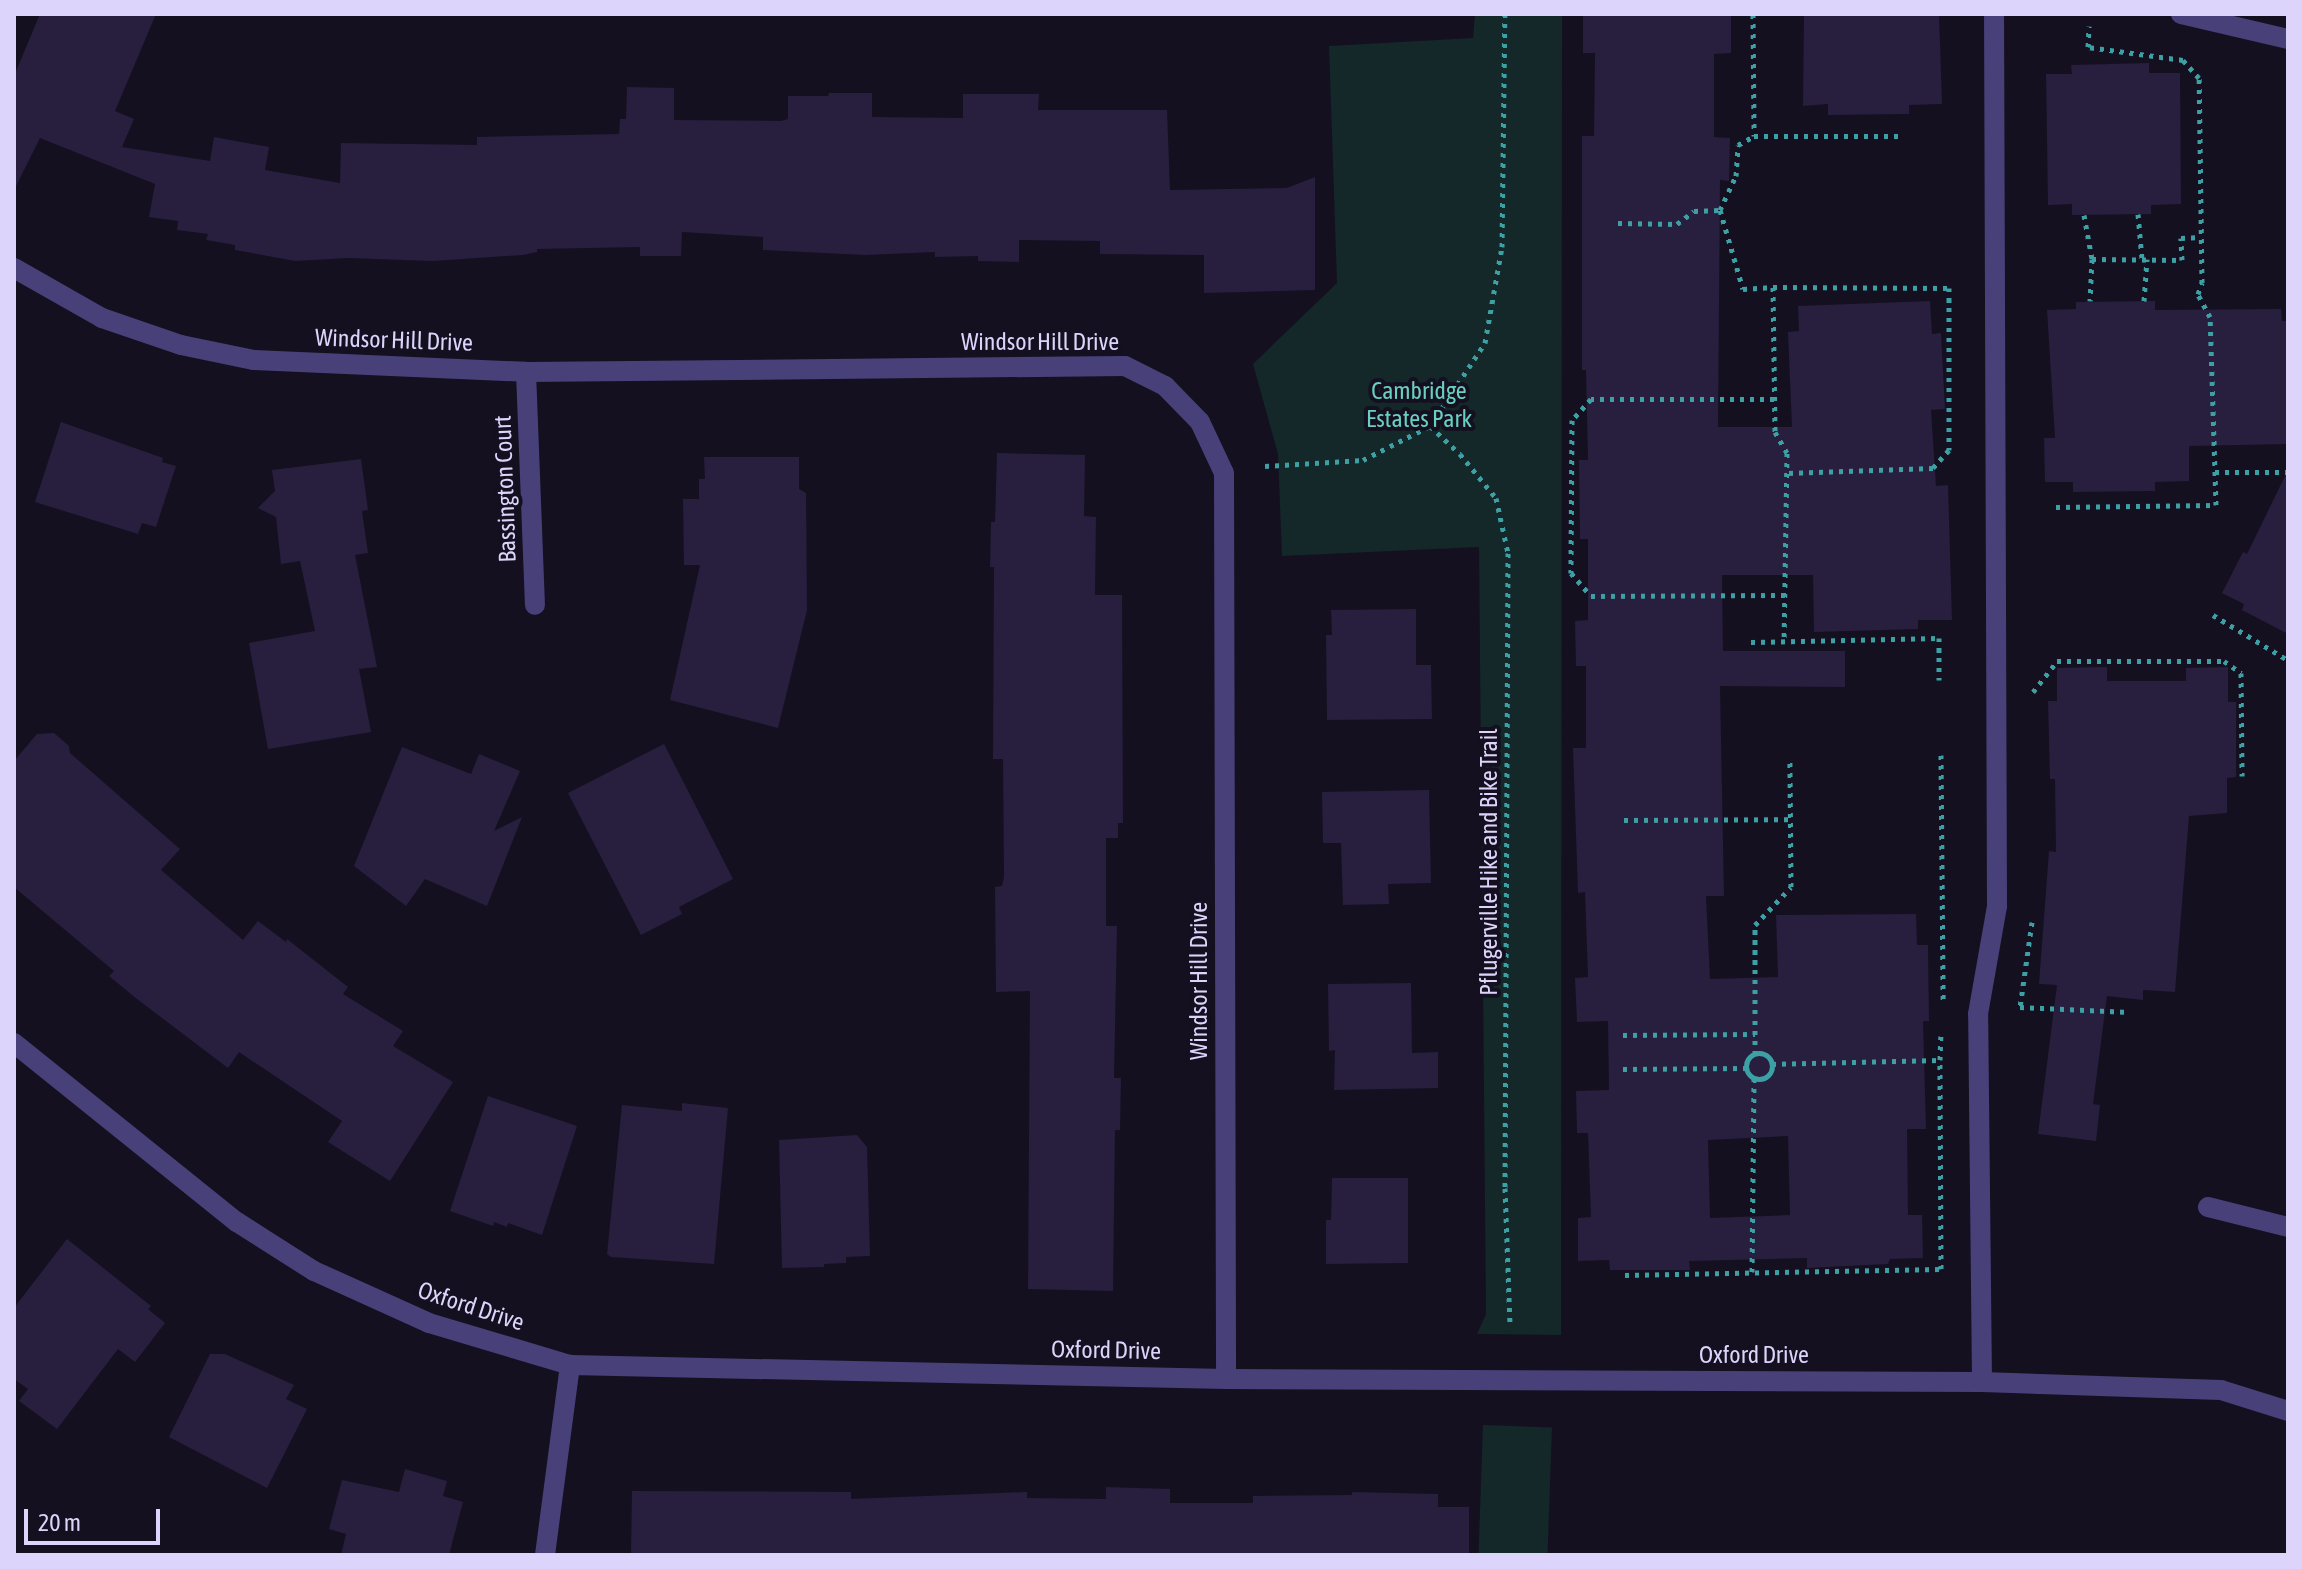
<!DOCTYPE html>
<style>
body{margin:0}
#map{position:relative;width:2302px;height:1569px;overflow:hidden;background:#141020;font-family:"Asap Condensed",sans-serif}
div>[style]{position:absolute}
.green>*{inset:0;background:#142729;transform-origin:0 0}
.building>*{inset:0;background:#281e3e}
.path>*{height:5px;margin-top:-2.5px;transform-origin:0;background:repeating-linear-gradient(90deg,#3da0a5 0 4px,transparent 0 10px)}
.path>.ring{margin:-2.5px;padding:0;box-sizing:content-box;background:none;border:5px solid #3da0a5;border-radius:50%}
.service>*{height:20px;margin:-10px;padding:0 10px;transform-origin:10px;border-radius:10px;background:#484179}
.minor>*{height:20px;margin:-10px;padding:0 10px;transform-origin:10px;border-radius:10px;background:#484179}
.tertiary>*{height:20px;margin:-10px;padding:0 10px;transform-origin:10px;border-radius:10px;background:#484179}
span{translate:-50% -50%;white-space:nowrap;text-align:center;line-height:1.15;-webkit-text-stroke:8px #141020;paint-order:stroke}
.street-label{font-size:24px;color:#dcd4fa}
.park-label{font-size:24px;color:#69d0c1}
.frame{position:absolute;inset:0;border:16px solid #dcd4fa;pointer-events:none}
.scale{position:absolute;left:24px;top:1509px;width:136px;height:36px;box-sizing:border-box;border:4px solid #dcd4fa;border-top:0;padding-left:10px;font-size:24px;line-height:28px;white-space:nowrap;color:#dcd4fa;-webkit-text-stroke:6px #141020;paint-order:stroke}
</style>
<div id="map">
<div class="green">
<div style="clip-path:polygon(1475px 14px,1562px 14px,1561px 1335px,1477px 1334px,1486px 1314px,1479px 547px,1282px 556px,1278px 454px,1253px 364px,1337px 283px,1329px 46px,1473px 38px)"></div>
<div style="left:1483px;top:1425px;width:69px;height:130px;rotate:2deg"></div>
</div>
<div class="building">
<div style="clip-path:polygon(40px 14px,156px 14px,115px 111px,134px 119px,122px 147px,210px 161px,214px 137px,269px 147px,265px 170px,340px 183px,341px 143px,477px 145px,477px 137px,619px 134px,620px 119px,626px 119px,627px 87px,674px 88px,674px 120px,781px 121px,788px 119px,788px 96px,828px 96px,829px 93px,872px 93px,872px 117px,963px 118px,963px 94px,1039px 94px,1038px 110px,1167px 110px,1170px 190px,1287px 188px,1315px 177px,1315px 290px,1204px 293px,1204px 255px,1100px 254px,1100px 241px,1019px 240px,1019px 262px,978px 261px,978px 256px,935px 257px,935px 252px,865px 255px,763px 250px,763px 237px,682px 232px,681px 256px,640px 256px,640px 247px,537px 249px,537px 252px,523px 255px,433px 261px,348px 258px,295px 261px,235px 250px,235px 245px,206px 240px,208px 234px,177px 230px,178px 221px,149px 217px,155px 184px,40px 138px,14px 190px,14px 76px)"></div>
<div style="clip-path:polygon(evenodd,1583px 14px,1731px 14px,1731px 53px,1714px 54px,1714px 137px,1730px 138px,1729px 181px,1720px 180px,1718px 427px,1792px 427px,1788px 332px,1799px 331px,1798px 306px,1930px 301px,1932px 334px,1941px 333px,1945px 409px,1931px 410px,1936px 486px,1948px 485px,1952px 620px,1918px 620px,1918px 629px,1814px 632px,1813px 575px,1722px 575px,1723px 651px,1845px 651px,1845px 687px,1720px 686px,1724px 896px,1706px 896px,1710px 979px,1778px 977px,1776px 915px,1916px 914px,1917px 945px,1928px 945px,1929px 1021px,1923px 1021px,1926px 1129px,1907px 1129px,1908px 1215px,1922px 1215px,1923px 1258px,1890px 1259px,1888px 1264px,1807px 1268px,1807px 1258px,1689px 1261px,1690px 1270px,1610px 1270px,1609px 1260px,1578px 1261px,1578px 1218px,1591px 1217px,1588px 1133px,1577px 1133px,1576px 1091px,1609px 1090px,1608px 1021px,1577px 1022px,1575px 978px,1588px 977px,1585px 892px,1578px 893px,1573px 748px,1586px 748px,1586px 666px,1576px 666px,1575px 621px,1588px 620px,1588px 539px,1580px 539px,1579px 460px,1588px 460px,1586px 370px,1582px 370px,1582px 136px,1594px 136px,1595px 53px,1583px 53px,1583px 14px,1788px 1136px,1790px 1215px,1710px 1218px,1708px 1140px,1788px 1136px)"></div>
<div style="clip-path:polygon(1804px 14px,1939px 14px,1942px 104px,1909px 105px,1909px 114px,1828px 115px,1828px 104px,1803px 106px)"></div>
<div style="clip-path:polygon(2149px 63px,2149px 73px,2180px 73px,2181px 204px,2151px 205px,2151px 214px,2072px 215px,2072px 204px,2048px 205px,2046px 74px,2072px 74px,2071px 65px)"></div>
<div style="clip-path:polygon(2155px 301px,2155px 310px,2281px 309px,2282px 321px,2288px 321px,2288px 444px,2189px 446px,2189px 481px,2155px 482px,2155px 491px,2073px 492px,2073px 482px,2045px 482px,2044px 438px,2055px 438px,2047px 310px,2076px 309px,2076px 302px)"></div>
<div style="clip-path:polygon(61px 422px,163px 458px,162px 462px,176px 466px,156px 527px,142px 523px,138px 534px,35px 502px)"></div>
<div style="clip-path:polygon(997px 453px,1085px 455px,1084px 516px,1096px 517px,1095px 595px,1122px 595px,1123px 823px,1118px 823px,1118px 838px,1106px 838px,1106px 926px,1117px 926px,1114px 1078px,1121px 1078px,1120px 1130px,1115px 1130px,1113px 1291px,1028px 1289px,1030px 991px,996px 992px,995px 887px,1002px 886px,1004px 877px,1003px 759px,993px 759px,994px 567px,990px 567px,991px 522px,995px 522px)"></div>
<div style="clip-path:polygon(704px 457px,799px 457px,799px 489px,806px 493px,807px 610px,778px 728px,670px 700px,700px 565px,684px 565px,683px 499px,699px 499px,699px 479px,705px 479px)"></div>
<div style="clip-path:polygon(361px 459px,368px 510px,362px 511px,368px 553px,355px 555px,377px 667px,359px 669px,371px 732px,268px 749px,249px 643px,315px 631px,300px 561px,281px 564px,276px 517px,258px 508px,275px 491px,272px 470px)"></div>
<div style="clip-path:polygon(2288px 470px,2288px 634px,2242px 610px,2244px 604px,2222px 593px,2243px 552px,2247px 554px)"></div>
<div style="clip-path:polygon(1416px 609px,1416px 665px,1431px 665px,1432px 719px,1327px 720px,1326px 635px,1332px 635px,1331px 610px)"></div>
<div style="clip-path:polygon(2107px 667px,2107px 681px,2186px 681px,2186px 668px,2228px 667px,2228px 702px,2236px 702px,2236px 777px,2227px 778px,2227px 813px,2189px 816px,2175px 992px,2143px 990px,2143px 1000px,2107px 996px,2093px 1104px,2100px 1105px,2096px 1141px,2038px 1134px,2057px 985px,2039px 984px,2049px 851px,2056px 852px,2055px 779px,2050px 779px,2048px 701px,2057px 701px,2057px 668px)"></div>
<div style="clip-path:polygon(54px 733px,69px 746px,70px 753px,180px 849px,161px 870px,243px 940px,258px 921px,286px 942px,287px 939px,348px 987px,343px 994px,403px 1031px,393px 1046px,453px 1082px,390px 1181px,328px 1142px,342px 1121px,239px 1052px,228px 1068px,137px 999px,109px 976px,114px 971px,14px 887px,14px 761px,37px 734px)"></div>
<div style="clip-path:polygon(664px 744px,733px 879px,679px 907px,682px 914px,641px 935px,568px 793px)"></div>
<div style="clip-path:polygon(402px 747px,471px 774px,479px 754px,520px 771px,494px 831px,522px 817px,487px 906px,425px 879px,406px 906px,354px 866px)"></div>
<div style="clip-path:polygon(1429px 790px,1431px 883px,1388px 884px,1389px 904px,1343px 905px,1341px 843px,1323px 843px,1322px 792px)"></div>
<div style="clip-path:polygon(1411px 983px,1412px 1053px,1438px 1052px,1438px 1088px,1334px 1090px,1335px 1050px,1329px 1051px,1328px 984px)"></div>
<div style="clip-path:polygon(488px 1096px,577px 1126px,542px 1235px,508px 1223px,507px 1227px,494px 1222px,493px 1226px,450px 1211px)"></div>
<div style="clip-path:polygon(682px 1103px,728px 1108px,714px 1264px,611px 1257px,607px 1254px,622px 1105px,682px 1111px)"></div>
<div style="clip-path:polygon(857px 1135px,867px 1147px,870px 1256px,846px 1257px,846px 1263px,824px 1264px,824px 1267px,782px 1268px,779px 1140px)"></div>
<div style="clip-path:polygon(1332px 1178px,1408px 1178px,1408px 1263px,1326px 1264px,1326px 1220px,1331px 1220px)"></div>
<div style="clip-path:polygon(67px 1239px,151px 1306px,148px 1309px,165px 1323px,135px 1362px,118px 1349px,57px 1429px,19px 1401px,28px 1389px,14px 1379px,14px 1308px)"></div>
<div style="clip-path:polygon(210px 1354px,225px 1354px,294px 1385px,286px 1399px,307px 1409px,267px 1488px,169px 1437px)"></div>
<div style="clip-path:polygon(405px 1469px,447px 1481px,443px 1496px,463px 1502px,449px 1555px,341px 1555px,346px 1534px,329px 1529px,342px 1480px,399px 1492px)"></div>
<div style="clip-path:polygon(1106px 1487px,1170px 1489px,1170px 1503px,1253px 1503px,1253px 1496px,1352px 1495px,1352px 1492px,1438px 1494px,1438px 1507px,1469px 1507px,1469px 1555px,631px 1555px,632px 1491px,851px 1492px,851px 1499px,1027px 1492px,1027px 1498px,1106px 1499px)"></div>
</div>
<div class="path">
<div style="left:1753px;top:14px;width:122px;rotate:89.5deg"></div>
<div style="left:1720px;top:210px;width:38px;rotate:-65deg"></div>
<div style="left:1736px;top:176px;width:31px;rotate:-86deg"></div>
<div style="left:1738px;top:145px;width:18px;rotate:-29deg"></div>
<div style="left:1754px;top:136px;width:145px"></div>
<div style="left:2138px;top:214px;width:45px;rotate:84.9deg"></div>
<div style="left:2084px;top:215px;width:45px;rotate:79.7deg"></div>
<div style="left:2092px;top:259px;width:42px;rotate:92.7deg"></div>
<div style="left:1618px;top:223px;width:59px;rotate:1deg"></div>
<div style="left:1677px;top:224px;width:21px;rotate:-37deg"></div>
<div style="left:1694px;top:211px;width:26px;rotate:-2deg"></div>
<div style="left:1720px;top:210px;width:82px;rotate:73.8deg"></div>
<div style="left:1743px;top:289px;width:30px;rotate:-4deg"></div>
<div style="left:1773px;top:287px;width:145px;rotate:89.2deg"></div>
<div style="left:1775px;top:432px;width:24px;rotate:60deg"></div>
<div style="left:1787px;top:453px;width:189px;rotate:90.9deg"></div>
<div style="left:2092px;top:259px;width:90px;rotate:0.6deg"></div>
<div style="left:2182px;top:260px;width:22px;rotate:-93deg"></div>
<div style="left:2181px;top:238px;width:20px;rotate:-3deg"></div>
<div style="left:1773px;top:287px;width:176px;rotate:0.3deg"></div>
<div style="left:1949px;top:288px;width:162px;rotate:90deg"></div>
<div style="left:1949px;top:450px;width:24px;rotate:132deg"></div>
<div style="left:1933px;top:468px;width:146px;rotate:178deg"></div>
<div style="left:2144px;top:301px;width:42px;rotate:-85.9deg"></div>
<div style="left:1774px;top:399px;width:183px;rotate:180deg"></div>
<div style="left:1591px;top:399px;width:28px;rotate:132deg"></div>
<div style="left:1572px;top:420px;width:153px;rotate:90.4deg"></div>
<div style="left:1571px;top:573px;width:30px;rotate:49deg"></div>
<div style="left:1591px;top:596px;width:194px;rotate:-0.3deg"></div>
<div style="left:1430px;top:426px;width:41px;rotate:43deg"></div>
<div style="left:1460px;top:454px;width:57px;rotate:50.7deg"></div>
<div style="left:1496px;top:498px;width:56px;rotate:77.7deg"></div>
<div style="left:1508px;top:553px;width:635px;rotate:90.27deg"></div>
<div style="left:1505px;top:1188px;width:138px;rotate:87.9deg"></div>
<div style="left:1265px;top:466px;width:98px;rotate:-3.5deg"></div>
<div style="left:1363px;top:460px;width:75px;rotate:-26.9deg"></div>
<div style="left:1430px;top:426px;width:100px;rotate:-56.5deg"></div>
<div style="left:1485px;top:343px;width:97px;rotate:-80deg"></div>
<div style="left:1502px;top:247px;width:233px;rotate:-89.3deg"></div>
<div style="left:2215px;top:472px;width:73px"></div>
<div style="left:2056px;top:507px;width:160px;rotate:-0.7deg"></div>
<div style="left:2216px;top:505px;width:188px;rotate:-91.8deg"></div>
<div style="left:2210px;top:317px;width:26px;rotate:-118deg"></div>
<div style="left:2198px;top:294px;width:12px;rotate:-70deg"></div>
<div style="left:2202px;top:283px;width:205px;rotate:-90.8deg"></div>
<div style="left:2199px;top:78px;width:24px;rotate:-132deg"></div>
<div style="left:2183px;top:60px;width:96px;rotate:-172.2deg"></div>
<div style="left:2088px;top:47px;width:21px;rotate:-87deg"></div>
<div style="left:2213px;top:615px;width:87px;rotate:31deg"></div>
<div style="left:1751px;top:642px;width:188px;rotate:-1.2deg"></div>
<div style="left:1939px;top:638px;width:42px;rotate:90deg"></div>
<div style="left:2033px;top:692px;width:39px;rotate:-52deg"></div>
<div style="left:2057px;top:661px;width:167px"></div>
<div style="left:2224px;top:661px;width:21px;rotate:35deg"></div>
<div style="left:2241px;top:673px;width:103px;rotate:89.4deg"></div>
<div style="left:1941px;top:755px;width:247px;rotate:89.5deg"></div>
<div style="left:1624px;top:820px;width:167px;rotate:-0.3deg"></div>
<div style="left:2032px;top:922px;width:86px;rotate:98deg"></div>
<div style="left:2020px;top:1007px;width:109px;rotate:2.6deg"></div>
<div style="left:1623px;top:1035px;width:132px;rotate:-0.4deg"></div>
<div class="ring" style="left:1746px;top:1053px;width:21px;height:21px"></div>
<div style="left:1755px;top:1054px;width:129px;rotate:-90deg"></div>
<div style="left:1755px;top:925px;width:52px;rotate:-46.5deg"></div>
<div style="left:1791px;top:887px;width:127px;rotate:-90.5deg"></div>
<div style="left:1772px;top:1064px;width:168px;rotate:-1.4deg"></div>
<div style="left:1940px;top:1060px;width:24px;rotate:-88deg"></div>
<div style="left:1623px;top:1069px;width:124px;rotate:-0.5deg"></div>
<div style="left:1752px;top:1272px;width:194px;rotate:-89.4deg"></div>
<div style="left:1625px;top:1275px;width:316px;rotate:-1.1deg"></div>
<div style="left:1941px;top:1269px;width:209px;rotate:-90.3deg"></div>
</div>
<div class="service">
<div style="left:2181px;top:14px;width:110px;rotate:13.2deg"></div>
<div style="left:2208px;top:1207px;width:82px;rotate:14deg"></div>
<div style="left:1982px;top:1382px;width:368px;rotate:-90.6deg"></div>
<div style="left:1978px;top:1014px;width:110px;rotate:-80deg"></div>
<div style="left:1997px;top:906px;width:892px;rotate:-90.19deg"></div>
</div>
<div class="minor">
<div style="left:14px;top:268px;width:101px;rotate:29.6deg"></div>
<div style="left:102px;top:318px;width:83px;rotate:18.9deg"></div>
<div style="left:181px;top:345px;width:75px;rotate:11.6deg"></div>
<div style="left:254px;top:360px;width:272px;rotate:2.5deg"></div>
<div style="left:526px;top:372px;width:599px;rotate:-0.57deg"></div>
<div style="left:1125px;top:366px;width:45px;rotate:26.6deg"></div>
<div style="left:1165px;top:386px;width:50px;rotate:45.8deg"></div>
<div style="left:1200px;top:422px;width:56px;rotate:64.8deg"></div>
<div style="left:1224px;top:473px;width:906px;rotate:89.87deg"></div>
<div style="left:526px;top:372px;width:233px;rotate:87.8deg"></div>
<div style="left:545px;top:1555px;width:192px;rotate:-82.5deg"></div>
</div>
<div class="tertiary">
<div style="left:14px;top:1043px;width:286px;rotate:38.8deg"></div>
<div style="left:237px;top:1222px;width:91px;rotate:32.5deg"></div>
<div style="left:314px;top:1271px;width:126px;rotate:24.3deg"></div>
<div style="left:429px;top:1323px;width:147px;rotate:16.6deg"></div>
<div style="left:570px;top:1365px;width:656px;rotate:1.22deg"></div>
<div style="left:1226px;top:1379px;width:756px;rotate:0.23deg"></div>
<div style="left:1982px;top:1382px;width:239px;rotate:1.9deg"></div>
<div style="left:2221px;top:1390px;width:70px;rotate:17.4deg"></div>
</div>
<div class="street-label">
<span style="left:394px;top:340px;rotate:2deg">Windsor Hill Drive</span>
<span style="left:1040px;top:342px">Windsor Hill Drive</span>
<span style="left:505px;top:489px;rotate:-92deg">Bassington Court</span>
<span style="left:1489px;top:862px;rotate:-90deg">Pflugerville Hike and Bike Trail</span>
<span style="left:1199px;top:981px;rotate:-90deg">Windsor Hill Drive</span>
<span style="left:471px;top:1306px;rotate:18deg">Oxford Drive</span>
<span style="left:1106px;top:1350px;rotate:1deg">Oxford Drive</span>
<span style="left:1754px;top:1355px">Oxford Drive</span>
</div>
<div class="park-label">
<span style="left:1419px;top:405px">Cambridge<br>Estates Park</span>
</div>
<div class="frame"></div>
<div class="scale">20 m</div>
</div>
